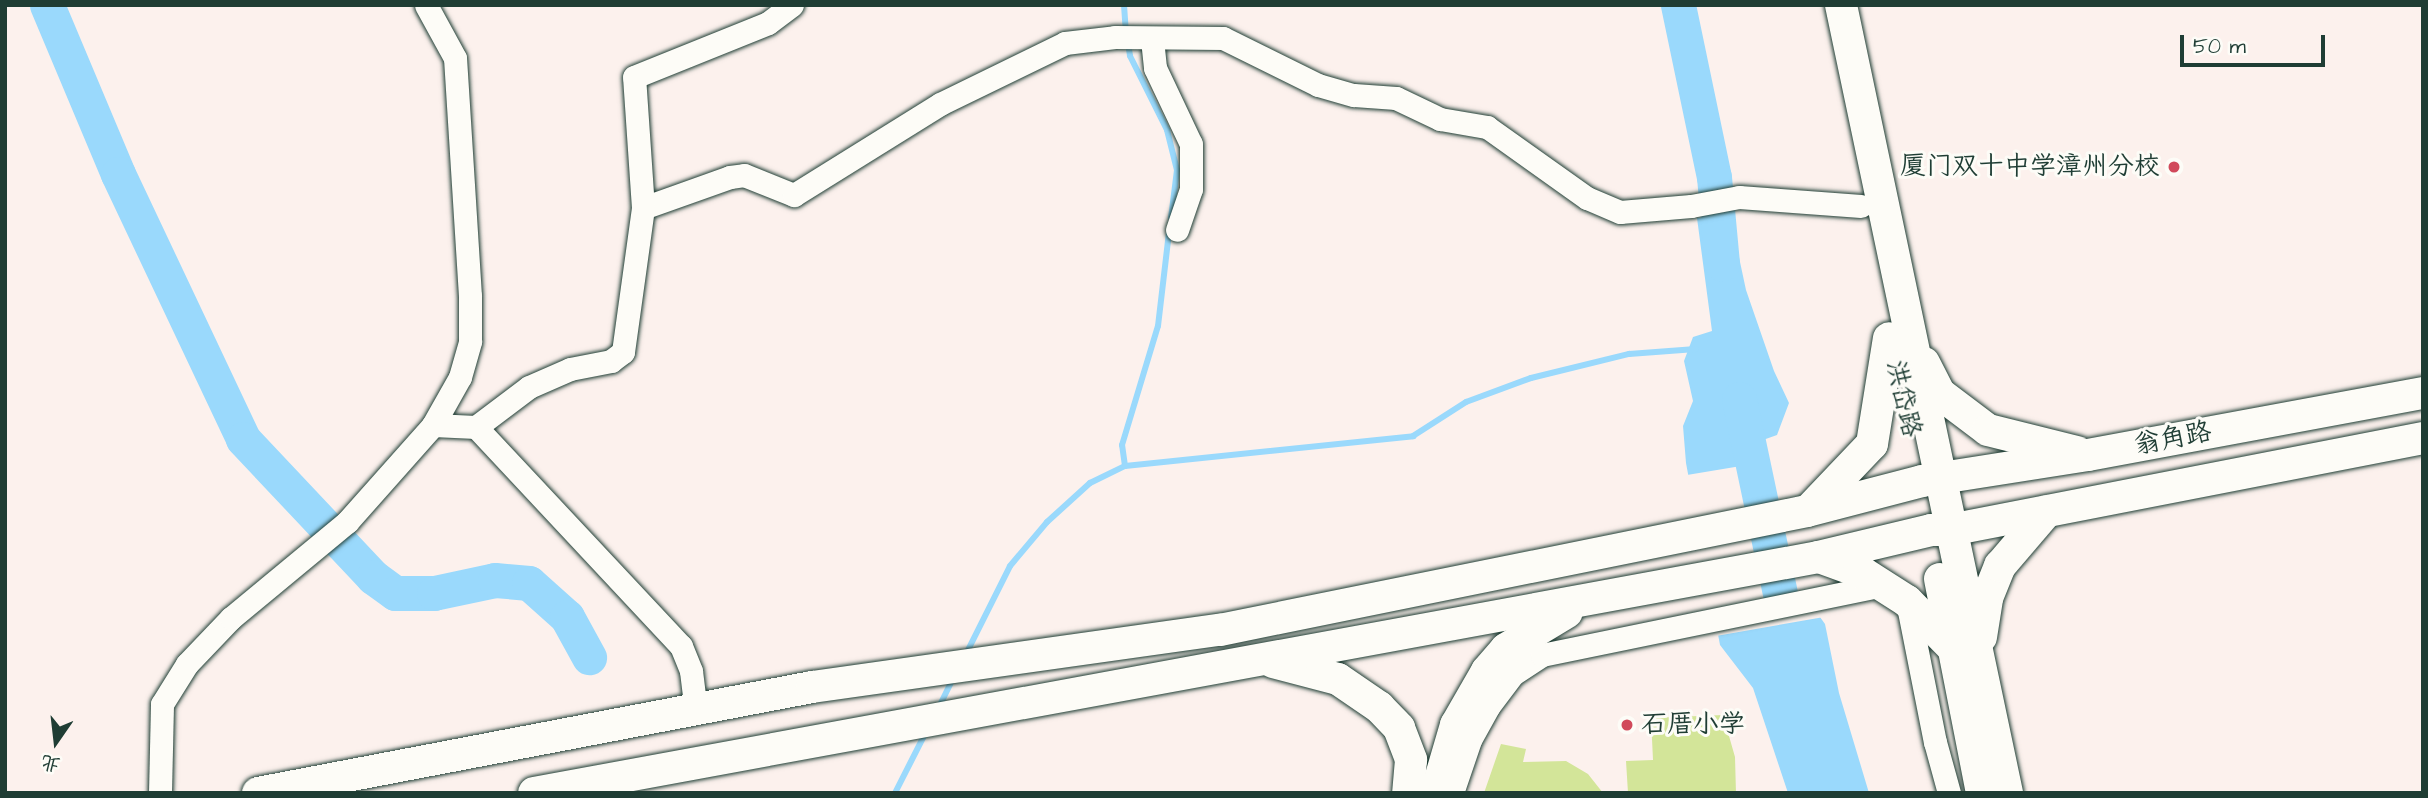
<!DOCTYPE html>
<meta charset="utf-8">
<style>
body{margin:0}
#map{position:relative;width:2428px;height:798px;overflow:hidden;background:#fcf1ed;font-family:"Architects Daughter","LXGW WenKai TC",sans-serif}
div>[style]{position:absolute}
.green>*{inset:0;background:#d3e599}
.water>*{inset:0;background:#9ad9fc}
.pier>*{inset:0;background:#fcf1ed}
.stream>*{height:6px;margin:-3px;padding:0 3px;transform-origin:3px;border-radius:3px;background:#9ad9fc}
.river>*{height:35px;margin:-17.5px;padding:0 17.5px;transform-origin:17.5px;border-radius:17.5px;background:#9ad9fc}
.roads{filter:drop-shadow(0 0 2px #1f3d34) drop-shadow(0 0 2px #1f3d34)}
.street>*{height:23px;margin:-11.5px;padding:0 11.5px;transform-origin:11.5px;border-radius:11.5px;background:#fdfcf7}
.secondary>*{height:32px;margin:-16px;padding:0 16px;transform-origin:16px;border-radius:16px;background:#fdfcf7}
.dots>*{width:19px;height:19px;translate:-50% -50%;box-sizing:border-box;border:4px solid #fdfcf7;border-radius:50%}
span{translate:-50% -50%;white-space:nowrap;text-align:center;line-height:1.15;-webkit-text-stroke:6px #fdfcf7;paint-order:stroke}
.poi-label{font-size:26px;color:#1f3d34}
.right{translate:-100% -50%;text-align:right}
.left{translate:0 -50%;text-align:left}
.street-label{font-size:26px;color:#1f3d34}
.frame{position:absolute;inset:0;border:7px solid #1f3d34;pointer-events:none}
.north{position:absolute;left:21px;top:707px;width:70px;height:70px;-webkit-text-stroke:5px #fdfcf7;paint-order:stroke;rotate:194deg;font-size:19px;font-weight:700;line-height:28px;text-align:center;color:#1f3d34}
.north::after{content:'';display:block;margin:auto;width:24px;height:32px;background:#1f3d34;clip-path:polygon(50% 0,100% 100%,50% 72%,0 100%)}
.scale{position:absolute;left:2180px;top:35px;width:145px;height:32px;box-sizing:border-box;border:4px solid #1f3d34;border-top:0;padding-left:9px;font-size:21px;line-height:24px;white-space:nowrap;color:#1f3d34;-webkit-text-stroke:5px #fdfcf7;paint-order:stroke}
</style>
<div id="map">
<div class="green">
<div style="clip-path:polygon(1723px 715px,1735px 757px,1736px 793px,1628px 793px,1626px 761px,1653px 760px,1651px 718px)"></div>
<div style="clip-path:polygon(1501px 744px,1526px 749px,1523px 762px,1566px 761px,1588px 774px,1603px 793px,1484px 793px)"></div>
</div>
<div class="water">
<div style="clip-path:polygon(1730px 215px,1746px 290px,1774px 371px,1789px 403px,1777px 435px,1746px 446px,1761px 535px,1825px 624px,1839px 693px,1869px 793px,1788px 793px,1753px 688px,1720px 645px,1686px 463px,1683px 426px,1693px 401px,1684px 361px,1693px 337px,1712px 331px,1697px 218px)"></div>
</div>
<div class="pier">
<div style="clip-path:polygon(1753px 464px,1764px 534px,1824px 617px,1716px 636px,1687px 475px)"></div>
</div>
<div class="stream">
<div style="left:1124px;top:5px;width:27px;rotate:86deg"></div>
<div style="left:1128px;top:43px;width:13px;rotate:81deg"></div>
<div style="left:1130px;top:56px;width:83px;rotate:63.4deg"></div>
<div style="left:1167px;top:130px;width:41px;rotate:76deg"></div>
<div style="left:1177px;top:170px;width:48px;rotate:97.1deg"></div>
<div style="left:1125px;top:466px;width:21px;rotate:-98deg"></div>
<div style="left:1122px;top:445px;width:124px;rotate:-73.2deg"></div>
<div style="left:1158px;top:326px;width:95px;rotate:-83.3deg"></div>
<div style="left:966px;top:654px;width:98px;rotate:-63.4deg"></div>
<div style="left:1010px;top:566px;width:57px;rotate:-49.9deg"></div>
<div style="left:1047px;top:522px;width:58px;rotate:-42.2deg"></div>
<div style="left:1090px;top:483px;width:39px;rotate:-26deg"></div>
<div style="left:1125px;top:466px;width:290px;rotate:-5.9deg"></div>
<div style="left:1413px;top:436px;width:63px;rotate:-32.7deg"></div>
<div style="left:1466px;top:402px;width:69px;rotate:-20.3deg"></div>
<div style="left:1531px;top:378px;width:101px;rotate:-13.8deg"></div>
<div style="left:1629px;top:354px;width:67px;rotate:-4.3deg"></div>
<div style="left:939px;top:707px;width:34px;rotate:-64deg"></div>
<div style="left:895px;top:793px;width:68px;rotate:-63.1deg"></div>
</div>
<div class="river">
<div style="left:47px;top:5px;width:183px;rotate:67.2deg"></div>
<div style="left:118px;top:174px;width:293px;rotate:64.7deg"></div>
<div style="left:243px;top:439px;width:190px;rotate:46.7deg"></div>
<div style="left:373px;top:577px;width:27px;rotate:36deg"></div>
<div style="left:395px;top:593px;width:39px"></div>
<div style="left:434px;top:593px;width:62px;rotate:-12deg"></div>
<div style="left:495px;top:580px;width:34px;rotate:5deg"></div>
<div style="left:529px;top:583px;width:51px;rotate:41.8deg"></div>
<div style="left:567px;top:617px;width:46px;rotate:61.2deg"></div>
<div style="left:1678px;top:5px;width:176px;rotate:78.2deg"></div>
<div style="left:1714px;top:177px;width:87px;rotate:84.7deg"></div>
<div style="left:1739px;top:399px;width:199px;rotate:78.1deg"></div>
</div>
<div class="roads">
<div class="street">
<div style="left:1152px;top:39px;width:29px;rotate:84deg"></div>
<div style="left:1155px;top:68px;width:84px;rotate:64.7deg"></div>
<div style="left:1191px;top:144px;width:45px;rotate:90deg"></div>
<div style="left:1191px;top:189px;width:43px;rotate:108.9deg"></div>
<div style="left:643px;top:208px;width:92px;rotate:-19.6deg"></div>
<div style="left:730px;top:177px;width:14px;rotate:-8deg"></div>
<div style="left:744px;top:175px;width:54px;rotate:21.8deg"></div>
<div style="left:794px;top:195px;width:172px;rotate:-31.9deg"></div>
<div style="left:940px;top:104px;width:139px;rotate:-26deg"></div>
<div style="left:1065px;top:43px;width:50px;rotate:-6.8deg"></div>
<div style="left:1115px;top:37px;width:108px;rotate:0.5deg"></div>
<div style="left:1223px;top:38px;width:106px;rotate:26.3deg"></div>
<div style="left:1318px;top:85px;width:37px;rotate:16deg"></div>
<div style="left:1354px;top:95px;width:42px;rotate:4.1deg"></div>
<div style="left:1396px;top:98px;width:49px;rotate:25.5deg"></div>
<div style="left:1440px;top:119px;width:48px;rotate:9.7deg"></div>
<div style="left:1487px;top:127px;width:123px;rotate:35.4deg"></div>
<div style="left:1587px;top:198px;width:36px;rotate:23deg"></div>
<div style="left:1620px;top:212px;width:71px;rotate:-4.8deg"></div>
<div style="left:1691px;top:206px;width:49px;rotate:-10.6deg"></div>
<div style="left:1739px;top:197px;width:122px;rotate:4.2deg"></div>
<div style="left:433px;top:425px;width:43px;rotate:2.7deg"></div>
<div style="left:476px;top:427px;width:300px;rotate:46.9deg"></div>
<div style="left:681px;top:646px;width:27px;rotate:68deg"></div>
<div style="left:691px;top:671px;width:38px;rotate:83deg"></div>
<div style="left:476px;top:427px;width:66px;rotate:-37deg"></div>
<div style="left:529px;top:387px;width:45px;rotate:-23.7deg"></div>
<div style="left:570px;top:369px;width:42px;rotate:-11deg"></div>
<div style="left:611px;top:361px;width:15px;rotate:-37deg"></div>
<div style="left:623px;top:352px;width:145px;rotate:-82.1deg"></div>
<div style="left:643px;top:208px;width:131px;rotate:-93.9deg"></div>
<div style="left:634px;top:77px;width:144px;rotate:-21.9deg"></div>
<div style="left:768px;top:23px;width:30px;rotate:-37deg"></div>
<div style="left:1907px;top:601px;width:144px;rotate:78.8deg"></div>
<div style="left:1935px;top:742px;width:53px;rotate:74.6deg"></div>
<div style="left:160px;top:793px;width:89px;rotate:-88.7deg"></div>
<div style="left:162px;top:704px;width:47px;rotate:-58deg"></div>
<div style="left:187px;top:664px;width:64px;rotate:-46.3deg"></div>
<div style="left:231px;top:618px;width:151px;rotate:-39.6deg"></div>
<div style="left:347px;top:522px;width:130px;rotate:-48.4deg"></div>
<div style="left:433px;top:425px;width:55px;rotate:-60.6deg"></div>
<div style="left:460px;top:377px;width:37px;rotate:-74deg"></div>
<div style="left:470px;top:341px;width:45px;rotate:-90deg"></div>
<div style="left:470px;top:296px;width:238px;rotate:-93.6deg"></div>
<div style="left:455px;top:58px;width:60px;rotate:-118.7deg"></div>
<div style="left:1452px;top:793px;width:56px;rotate:-71.2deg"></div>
<div style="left:1470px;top:740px;width:38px;rotate:-61deg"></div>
<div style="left:1488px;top:707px;width:41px;rotate:-52.9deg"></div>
<div style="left:1513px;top:674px;width:35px;rotate:-33deg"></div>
<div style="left:1542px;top:655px;width:348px;rotate:-11.6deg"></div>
</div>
<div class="secondary">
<div style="left:1841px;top:5px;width:805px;rotate:78.1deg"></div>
<div style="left:1924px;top:363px;width:34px;rotate:63deg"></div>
<div style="left:1939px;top:393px;width:61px;rotate:37.1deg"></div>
<div style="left:1988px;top:430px;width:92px;rotate:13.9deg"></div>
<div style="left:1811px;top:508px;width:88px;rotate:-46.4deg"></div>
<div style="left:1872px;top:444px;width:107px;rotate:-80.9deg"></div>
<div style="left:1819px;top:557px;width:47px;rotate:20deg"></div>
<div style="left:1863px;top:573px;width:52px;rotate:32.5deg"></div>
<div style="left:1907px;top:601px;width:67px;rotate:45.6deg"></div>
<div style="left:1940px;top:579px;width:218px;rotate:78.9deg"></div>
<div style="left:1981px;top:637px;width:39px;rotate:-81deg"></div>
<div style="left:1987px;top:598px;width:35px;rotate:-68deg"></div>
<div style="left:2000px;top:566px;width:72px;rotate:-49.5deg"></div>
<div style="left:1273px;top:662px;width:67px;rotate:14.7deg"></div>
<div style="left:1338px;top:679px;width:50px;rotate:34.3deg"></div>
<div style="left:1379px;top:707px;width:29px;rotate:46deg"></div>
<div style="left:1399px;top:728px;width:34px;rotate:69deg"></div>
<div style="left:1411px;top:760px;width:33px;rotate:95deg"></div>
<div style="left:258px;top:793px;width:564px;rotate:-10.83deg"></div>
<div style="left:812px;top:687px;width:412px;rotate:-8deg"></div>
<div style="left:1220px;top:630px;width:599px;rotate:-11.46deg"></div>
<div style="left:1807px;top:511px;width:119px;rotate:-14.6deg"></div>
<div style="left:1922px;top:481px;width:168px;rotate:-8.9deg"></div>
<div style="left:2088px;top:455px;width:341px;rotate:-10.5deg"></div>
<div style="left:534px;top:793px;width:1306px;rotate:-10.41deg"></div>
<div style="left:1818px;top:557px;width:116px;rotate:-13.4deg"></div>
<div style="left:1931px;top:530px;width:19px"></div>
<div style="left:1950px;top:530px;width:482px;rotate:-11deg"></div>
<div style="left:1436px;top:793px;width:71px;rotate:-73.6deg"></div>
<div style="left:1456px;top:725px;width:62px;rotate:-60.1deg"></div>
<div style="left:1487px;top:671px;width:29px;rotate:-49deg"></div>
<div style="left:1506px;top:649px;width:71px;rotate:-31.2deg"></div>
</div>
</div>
<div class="dots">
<div style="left:2174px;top:167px;background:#d1495b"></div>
<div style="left:1627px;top:725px;background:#d1495b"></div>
</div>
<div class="poi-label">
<span class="right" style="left:2160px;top:167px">厦门双十中学漳州分校</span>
<span class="left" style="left:1641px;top:725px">石厝小学</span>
</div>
<div class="street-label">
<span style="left:1903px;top:399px;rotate:77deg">洪岱路</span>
<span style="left:2173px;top:439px;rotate:-11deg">翁角路</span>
</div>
<div class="frame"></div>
<div class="north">北</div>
<div class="scale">50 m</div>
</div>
